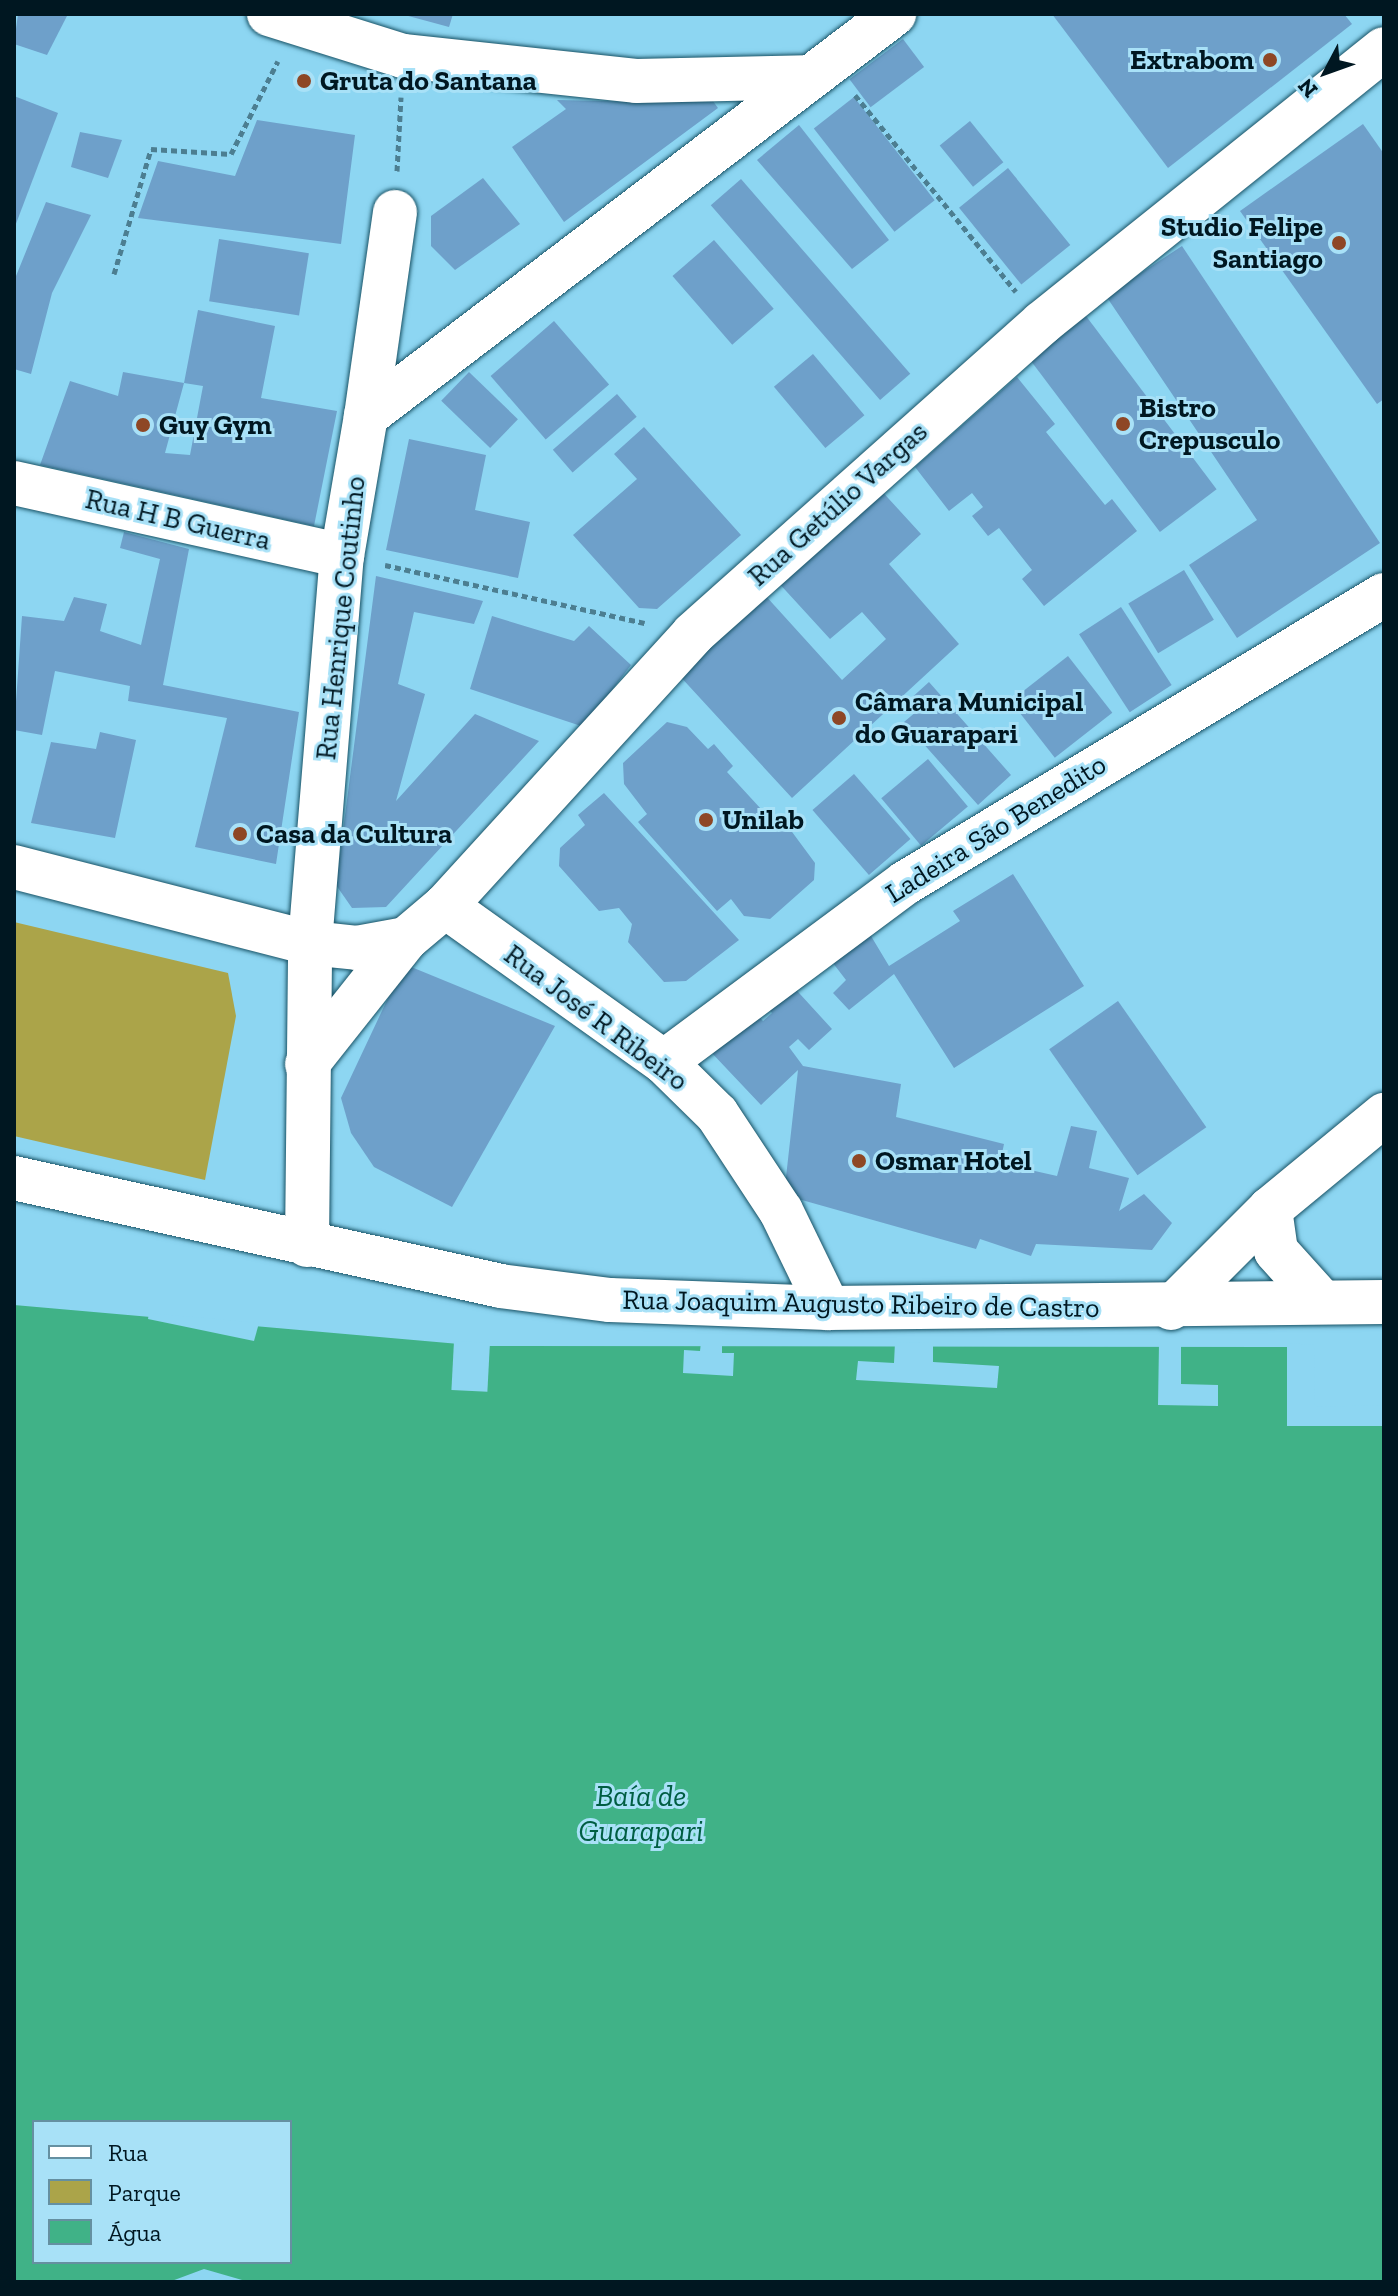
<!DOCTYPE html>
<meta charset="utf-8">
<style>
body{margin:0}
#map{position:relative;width:1398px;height:2296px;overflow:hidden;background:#8dd6f2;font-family:"Zilla Slab",serif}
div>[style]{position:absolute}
.green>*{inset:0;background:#aba449}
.water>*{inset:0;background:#40b287}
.pier>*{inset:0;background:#8dd6f2;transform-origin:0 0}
.building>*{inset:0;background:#6ea0ca;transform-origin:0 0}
.path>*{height:5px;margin-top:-2.5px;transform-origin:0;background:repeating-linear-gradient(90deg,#4c7e91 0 6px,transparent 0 10px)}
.roads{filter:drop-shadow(0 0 2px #185265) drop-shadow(0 0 2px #185265)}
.minor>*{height:44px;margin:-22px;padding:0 22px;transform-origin:22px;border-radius:22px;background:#fff}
.dots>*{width:22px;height:22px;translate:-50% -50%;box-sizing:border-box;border:4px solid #a8e1f7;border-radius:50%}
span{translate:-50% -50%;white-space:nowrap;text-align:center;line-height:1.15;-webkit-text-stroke:6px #a8e1f7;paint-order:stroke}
.poi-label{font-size:28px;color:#001721;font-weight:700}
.right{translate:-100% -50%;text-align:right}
.left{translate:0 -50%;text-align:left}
.street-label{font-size:28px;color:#001721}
.water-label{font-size:30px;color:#005e42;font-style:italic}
.frame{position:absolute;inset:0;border:16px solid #001721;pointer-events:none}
.legend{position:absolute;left:32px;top:2120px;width:260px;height:144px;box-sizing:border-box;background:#a8e1f7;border:2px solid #6590a1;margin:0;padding:10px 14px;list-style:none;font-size:24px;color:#001721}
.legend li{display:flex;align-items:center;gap:16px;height:40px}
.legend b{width:40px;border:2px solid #6590a1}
.north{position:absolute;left:1286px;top:32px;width:80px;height:80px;-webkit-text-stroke:6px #a8e1f7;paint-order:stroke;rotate:229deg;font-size:22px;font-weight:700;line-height:32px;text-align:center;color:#001721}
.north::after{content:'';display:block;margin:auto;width:28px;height:36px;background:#001721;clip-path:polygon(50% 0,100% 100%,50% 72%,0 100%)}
</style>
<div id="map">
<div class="green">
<div style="clip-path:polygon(14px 922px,228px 973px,236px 1016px,205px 1180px,14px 1136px)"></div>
</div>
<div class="water">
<div style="clip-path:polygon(evenodd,14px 1305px,482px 1346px,1310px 1347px,1311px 1411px,1384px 1409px,1384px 2282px,249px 2282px,204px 2269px,169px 2282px,14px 2282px,14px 1305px,34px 2122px,290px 2122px,290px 2262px,34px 2262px,34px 2122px)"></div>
</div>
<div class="pier">
<div style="clip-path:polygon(149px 1313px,259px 1323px,254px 1341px,148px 1319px)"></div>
<div style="left:454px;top:1341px;width:36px;height:49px;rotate:3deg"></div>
<div style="clip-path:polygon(701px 1342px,722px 1342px,722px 1353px,734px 1353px,733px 1376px,683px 1373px,684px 1350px,700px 1351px)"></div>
<div style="clip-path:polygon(895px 1342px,933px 1343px,933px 1362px,999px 1366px,997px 1388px,856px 1380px,858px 1361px,894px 1363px)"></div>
<div style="clip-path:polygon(1159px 1343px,1181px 1343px,1181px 1384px,1218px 1385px,1218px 1406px,1158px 1405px)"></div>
<div style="clip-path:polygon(1287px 1343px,1314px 1345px,1315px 1407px,1384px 1405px,1384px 1426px,1287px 1426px)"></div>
</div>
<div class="building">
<div style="clip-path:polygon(18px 14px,68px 14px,47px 55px,14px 44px)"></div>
<div style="clip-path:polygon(401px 14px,453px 14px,449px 27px)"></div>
<div style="clip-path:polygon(1052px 14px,1344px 14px,1352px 24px,1168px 168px)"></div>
<div style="left:903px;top:39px;width:35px;height:67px;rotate:53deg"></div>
<div style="clip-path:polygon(704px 89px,718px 108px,564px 222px,512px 147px,566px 109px,557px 100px,647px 102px)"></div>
<div style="clip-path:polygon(14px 96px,58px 113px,14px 229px)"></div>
<div style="left:854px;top:97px;width:131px;height:51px;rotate:52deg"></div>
<div style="clip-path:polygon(257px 120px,355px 135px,341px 244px,138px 218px,158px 161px,235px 176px)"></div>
<div style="left:970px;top:121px;width:53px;height:39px;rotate:51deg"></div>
<div style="clip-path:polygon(1363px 124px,1384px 154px,1384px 399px,1377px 404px,1240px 211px)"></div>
<div style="clip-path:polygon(799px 125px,889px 240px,852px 269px,757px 160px)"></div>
<div style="clip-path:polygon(80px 132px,122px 140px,108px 178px,71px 167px)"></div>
<div style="left:1008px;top:168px;width:99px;height:63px;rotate:51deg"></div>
<div style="clip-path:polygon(483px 178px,520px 224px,455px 270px,431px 246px,431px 216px)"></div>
<div style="left:741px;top:179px;width:258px;height:40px;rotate:49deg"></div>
<div style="clip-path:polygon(46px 202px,91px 215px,52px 293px,31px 374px,14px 369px,14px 281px)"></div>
<div style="left:219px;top:239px;width:91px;height:63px;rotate:9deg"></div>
<div style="left:714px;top:240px;width:91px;height:55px;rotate:49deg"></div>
<div style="clip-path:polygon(1182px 246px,1380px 543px,1237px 638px,1189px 565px,1257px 520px,1106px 296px)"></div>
<div style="clip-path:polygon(198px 310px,275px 326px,261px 398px,337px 411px,314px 526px,40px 465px,70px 381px,118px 396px,123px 372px,184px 383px,165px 453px,190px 455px,203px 386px,184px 383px)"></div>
<div style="left:1086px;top:316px;width:217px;height:71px;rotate:53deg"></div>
<div style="left:554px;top:321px;width:84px;height:84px;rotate:49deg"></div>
<div style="left:813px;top:354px;width:80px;height:51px;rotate:50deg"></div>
<div style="left:469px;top:372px;width:68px;height:40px;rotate:44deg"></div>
<div style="clip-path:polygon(1017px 377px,1055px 424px,1046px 432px,1105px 505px,1112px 499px,1137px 531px,1044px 606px,1022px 579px,1032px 570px,999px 528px,988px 536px,972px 516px,983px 507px,972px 493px,949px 511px,915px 467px)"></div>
<div style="left:617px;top:394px;width:30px;height:85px;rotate:49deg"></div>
<div style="clip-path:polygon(644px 427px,741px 535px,657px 609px,639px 608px,573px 535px,637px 479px,614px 454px)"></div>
<div style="clip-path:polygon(409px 439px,486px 455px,475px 510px,530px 522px,518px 578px,386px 550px)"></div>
<div style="clip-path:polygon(878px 487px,921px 534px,889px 564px,959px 644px,792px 798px,677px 673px,764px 594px,842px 680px,886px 639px,862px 612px,830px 639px,776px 580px)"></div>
<div style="clip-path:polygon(124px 532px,189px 549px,163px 685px,299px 712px,276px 864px,195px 847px,227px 718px,128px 701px,130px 686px,55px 671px,42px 735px,14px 730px,22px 616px,64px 621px,74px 597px,107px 604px,100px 631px,141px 645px,160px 559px,120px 548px)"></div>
<div style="left:1184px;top:570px;width:58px;height:65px;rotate:59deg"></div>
<div style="clip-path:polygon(376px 576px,483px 601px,474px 624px,414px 612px,398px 684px,425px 694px,396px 801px,475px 714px,539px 741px,386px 907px,352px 908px,336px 885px)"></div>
<div style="left:1121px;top:607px;width:93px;height:50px;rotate:57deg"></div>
<div style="clip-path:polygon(492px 616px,574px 641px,589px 626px,631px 665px,584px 727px,470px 689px)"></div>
<div style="left:1068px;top:656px;width:72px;height:73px;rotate:52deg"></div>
<div style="clip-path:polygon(929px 682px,1011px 775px,978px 805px,904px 722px,917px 711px,908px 701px)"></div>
<div style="clip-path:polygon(667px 722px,687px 727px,708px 749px,714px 744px,733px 766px,727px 772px,774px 823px,781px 817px,815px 863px,814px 880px,770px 919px,744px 916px,731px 899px,717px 911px,638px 822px,647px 814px,624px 784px,623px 763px)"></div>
<div style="clip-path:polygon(100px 732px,136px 740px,115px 838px,31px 823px,51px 742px,96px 749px)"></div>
<div style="left:928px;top:759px;width:62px;height:61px;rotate:50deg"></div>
<div style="left:854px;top:774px;width:86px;height:55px;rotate:49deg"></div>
<div style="clip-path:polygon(604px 793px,739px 940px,686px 981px,664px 982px,628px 942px,632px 924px,619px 908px,599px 911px,559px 866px,560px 848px,585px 825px,578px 815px)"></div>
<div style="clip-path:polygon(1013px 874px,1084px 986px,954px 1068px,894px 974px,849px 1010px,833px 993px,846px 980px,829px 958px,868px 931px,889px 966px,960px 921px,953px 911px)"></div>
<div style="clip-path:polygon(404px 964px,555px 1026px,452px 1207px,374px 1167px,351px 1133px,341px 1098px)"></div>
<div style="clip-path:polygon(789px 982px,832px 1029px,809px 1050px,798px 1039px,789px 1047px,803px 1066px,901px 1084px,896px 1117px,1004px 1144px,1000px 1163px,1057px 1176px,1071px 1126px,1097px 1131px,1089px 1168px,1129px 1178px,1119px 1211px,1144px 1194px,1172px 1223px,1152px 1250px,1036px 1244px,1031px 1256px,980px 1239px,976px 1249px,784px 1195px,798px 1070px,761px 1105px,709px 1050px,752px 1009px,763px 1021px,772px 1013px,765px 1005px)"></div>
<div style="left:1118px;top:1001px;width:154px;height:84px;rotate:55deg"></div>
</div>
<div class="path">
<div style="left:855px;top:95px;width:254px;rotate:50.7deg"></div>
<div style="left:397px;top:171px;width:74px;rotate:-86.9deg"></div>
<div style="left:114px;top:274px;width:130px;rotate:-73.5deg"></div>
<div style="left:151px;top:149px;width:80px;rotate:3.6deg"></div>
<div style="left:231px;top:154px;width:104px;rotate:-63.2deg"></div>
<div style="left:385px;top:565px;width:266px;rotate:12.6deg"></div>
</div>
<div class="roads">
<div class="minor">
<div style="left:269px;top:14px;width:140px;rotate:17.4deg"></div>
<div style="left:403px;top:56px;width:234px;rotate:6.1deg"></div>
<div style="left:636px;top:81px;width:170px;rotate:-1.3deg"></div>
<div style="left:366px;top:416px;width:206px;rotate:-81.9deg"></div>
<div style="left:14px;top:483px;width:336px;rotate:12.5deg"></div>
<div style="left:14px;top:867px;width:306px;rotate:14.4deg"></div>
<div style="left:310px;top:943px;width:47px;rotate:6.1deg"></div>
<div style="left:357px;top:948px;width:50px;rotate:-10.4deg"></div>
<div style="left:406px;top:939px;width:51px;rotate:-40.2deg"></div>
<div style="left:445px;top:906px;width:368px;rotate:-47.6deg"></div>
<div style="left:693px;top:634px;width:467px;rotate:-41.7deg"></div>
<div style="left:1042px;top:323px;width:438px;rotate:-38.7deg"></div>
<div style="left:445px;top:906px;width:269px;rotate:35.5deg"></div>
<div style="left:664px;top:1062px;width:74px;rotate:44.5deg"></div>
<div style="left:717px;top:1114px;width:116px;rotate:56.6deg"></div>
<div style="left:781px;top:1211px;width:108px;rotate:64.1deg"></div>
<div style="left:664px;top:1062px;width:300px;rotate:-36.6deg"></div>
<div style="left:905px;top:883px;width:559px;rotate:-31.02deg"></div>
<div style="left:307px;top:1064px;width:159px;rotate:-51.6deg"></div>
<div style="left:14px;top:1178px;width:498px;rotate:12.5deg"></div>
<div style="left:500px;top:1286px;width:111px;rotate:7.3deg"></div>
<div style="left:610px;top:1300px;width:218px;rotate:2.1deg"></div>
<div style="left:828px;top:1308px;width:556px;rotate:-0.62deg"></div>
<div style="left:1270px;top:1209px;width:42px;rotate:81.9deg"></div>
<div style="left:1276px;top:1251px;width:67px;rotate:48deg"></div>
<div style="left:307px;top:1245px;width:302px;rotate:-89.4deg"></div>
<div style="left:310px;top:943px;width:388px;rotate:-85.3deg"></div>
<div style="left:342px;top:556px;width:142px;rotate:-80.3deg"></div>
<div style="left:366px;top:416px;width:664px;rotate:-37.28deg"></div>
<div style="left:1171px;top:1308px;width:140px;rotate:-45deg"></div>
<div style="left:1270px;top:1209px;width:148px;rotate:-39.5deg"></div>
</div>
</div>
<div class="dots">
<div style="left:1270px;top:60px;background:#8e4725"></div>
<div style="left:304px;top:81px;background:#8e4725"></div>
<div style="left:1339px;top:243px;background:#8e4725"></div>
<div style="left:1123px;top:424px;background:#8e4725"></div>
<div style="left:143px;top:425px;background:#8e4725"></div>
<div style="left:839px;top:718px;background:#8e4725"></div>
<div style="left:706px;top:820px;background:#8e4725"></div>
<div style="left:240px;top:834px;background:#8e4725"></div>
<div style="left:859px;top:1161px;background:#8e4725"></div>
</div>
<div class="poi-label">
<span class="right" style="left:1254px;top:60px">Extrabom</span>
<span class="left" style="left:320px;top:81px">Gruta do Santana</span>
<span class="right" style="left:1323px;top:243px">Studio Felipe<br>Santiago</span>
<span class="left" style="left:1139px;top:424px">Bistro<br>Crepusculo</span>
<span class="left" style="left:159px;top:425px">Guy Gym</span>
<span class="left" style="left:855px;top:718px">Câmara Municipal<br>do Guarapari</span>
<span class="left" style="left:722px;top:820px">Unilab</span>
<span class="left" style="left:256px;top:834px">Casa da Cultura</span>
<span class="left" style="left:875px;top:1161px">Osmar Hotel</span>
</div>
<div class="street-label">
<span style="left:838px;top:504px;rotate:-42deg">Rua Getúlio Vargas</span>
<span style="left:178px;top:520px;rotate:13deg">Rua H B Guerra</span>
<span style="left:341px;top:618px;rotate:-84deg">Rua Henrique Coutinho</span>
<span style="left:996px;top:829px;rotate:-32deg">Ladeira São Benedito</span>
<span style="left:596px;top:1018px;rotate:37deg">Rua José R Ribeiro</span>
<span style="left:861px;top:1304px;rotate:1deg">Rua Joaquim Augusto Ribeiro de Castro</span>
</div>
<div class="water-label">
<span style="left:641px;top:1813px">Baía de<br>Guarapari</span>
</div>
<div class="frame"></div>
<ul class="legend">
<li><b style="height:10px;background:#fff"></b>Rua</li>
<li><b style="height:22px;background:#aba449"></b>Parque</li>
<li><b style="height:22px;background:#40b287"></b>Água</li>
</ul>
<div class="north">N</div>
</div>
